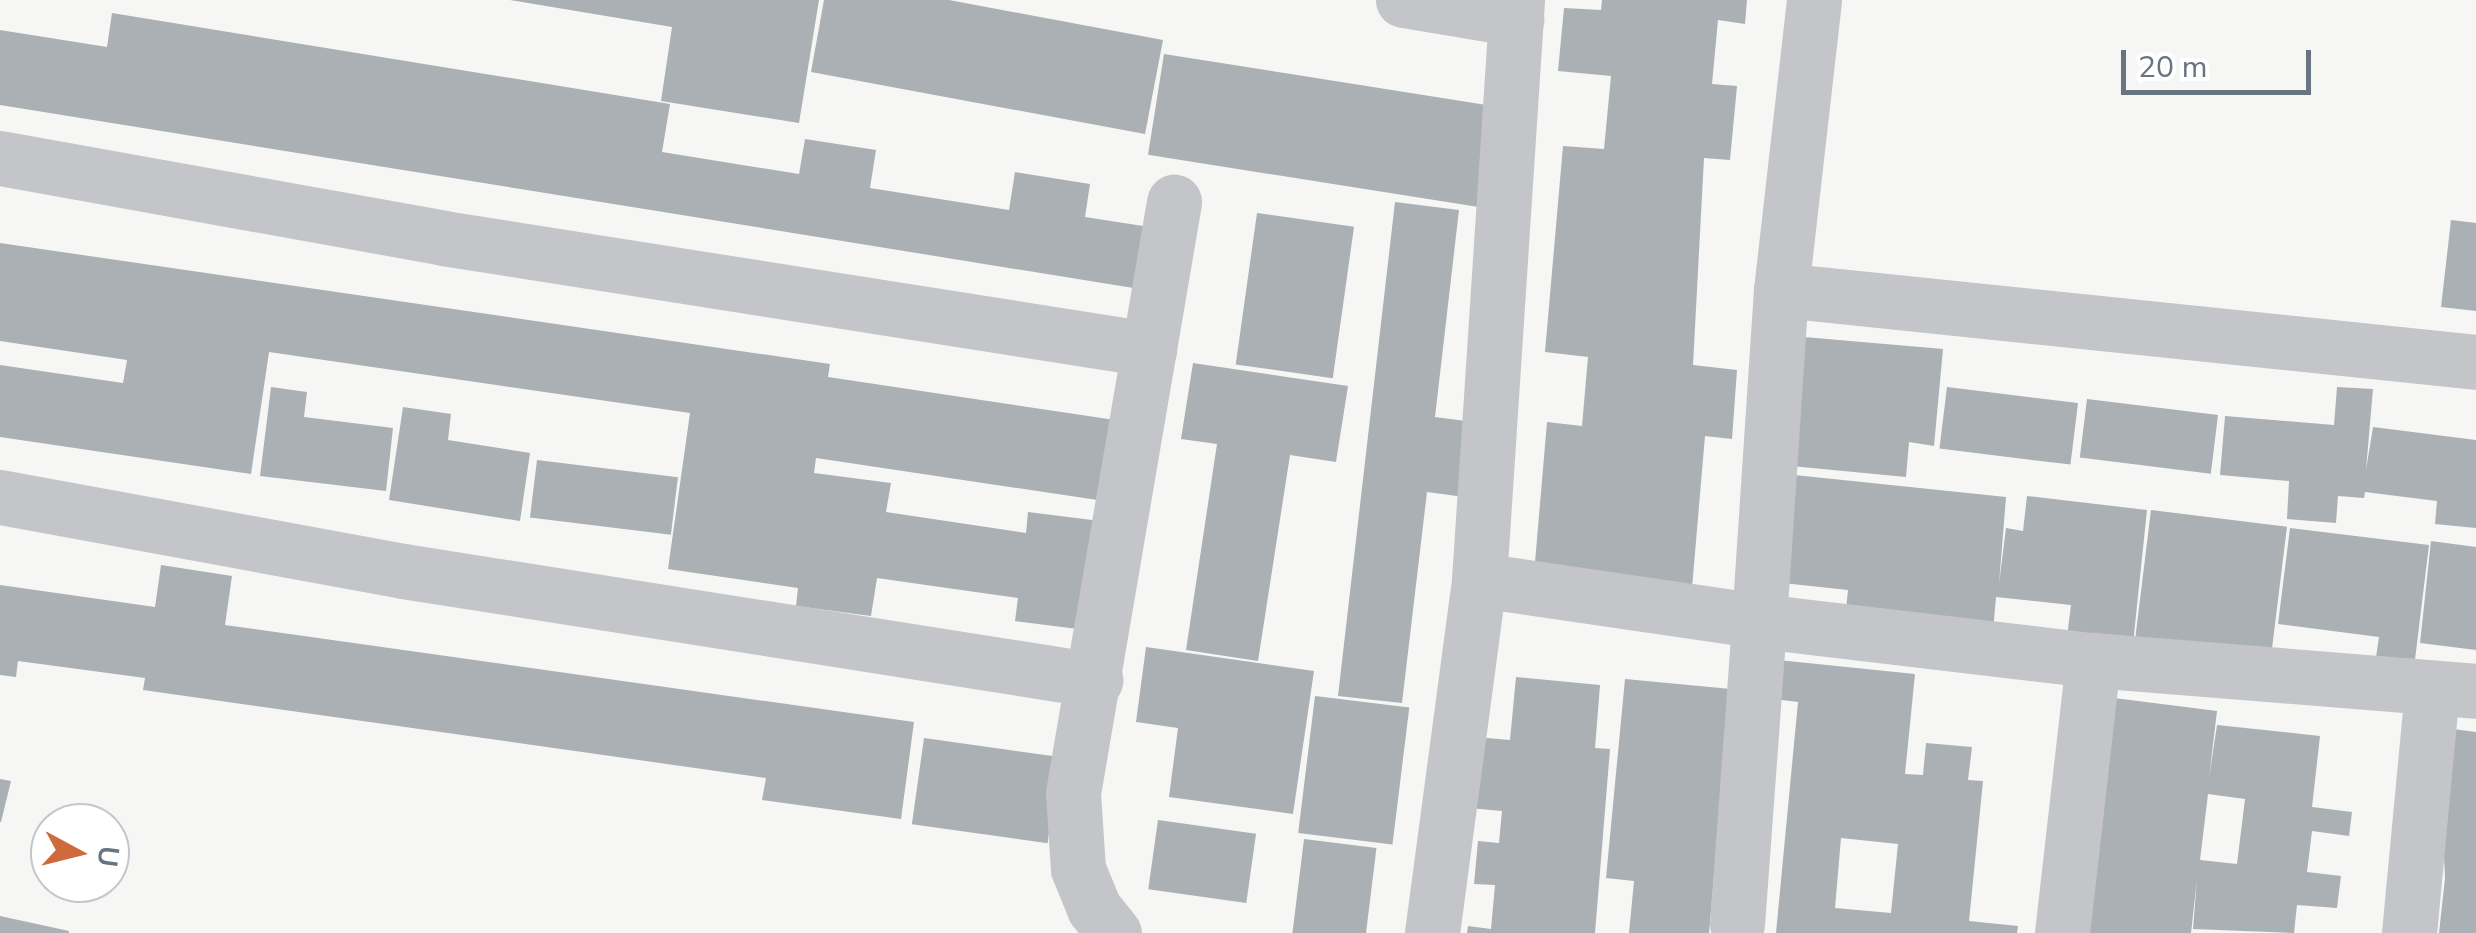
<!DOCTYPE html>
<style>
body{margin:0}
#map{position:relative;width:2476px;height:933px;overflow:hidden;background:#f6f6f4;font-family:"Nunito Sans",sans-serif}
div>[style]{position:absolute}
.building>*{inset:0;background:#abb0b5;transform-origin:0 0}
.minor>*{height:55px;margin:-27.5px;padding:0 27.5px;transform-origin:27.5px;border-radius:27.5px;background:#c3c5c8}
span{translate:-50% -50%;white-space:nowrap;text-align:center;line-height:1.15;-webkit-text-stroke:10px #fff;paint-order:stroke}
.north{position:absolute;left:30px;top:803px;width:100px;height:100px;box-sizing:border-box;background:#fff;border:2px solid #c3c7cd;border-radius:50%;rotate:97deg;font-size:28px;font-weight:700;line-height:40px;text-align:center;color:#697481}
.north::after{content:'';display:block;margin:auto;width:35px;height:45px;background:#ce6a3c;clip-path:polygon(50% 0,100% 100%,50% 72%,0 100%)}
.scale{position:absolute;left:2121px;top:50px;width:190px;height:45px;box-sizing:border-box;border:5px solid #697481;border-top:0;padding-left:12px;font-size:30px;line-height:35px;white-space:nowrap;color:#697481;-webkit-text-stroke:8px #fff;paint-order:stroke}
</style>
<div id="map">
<div class="building">
<div style="clip-path:polygon(510px 0,819px 0,799px 123px,661px 101px,672px 27px)"></div>
<div style="clip-path:polygon(824px 0,949px 0,1163px 40px,1145px 134px,811px 72px)"></div>
<div style="clip-path:polygon(1602px 0,1747px 0,1745px 24px,1718px 20px,1712px 84px,1737px 86px,1730px 160px,1704px 158px,1693px 365px,1737px 370px,1732px 439px,1705px 436px,1692px 588px,1534px 574px,1547px 422px,1582px 426px,1588px 357px,1545px 352px,1563px 146px,1604px 149px,1611px 76px,1558px 71px,1564px 8px,1601px 10px)"></div>
<div style="clip-path:polygon(112px 13px,670px 104px,662px 152px,799px 174px,805px 139px,876px 150px,870px 188px,1009px 210px,1015px 172px,1090px 184px,1085px 217px,1169px 230px,1158px 292px,0 105px,0 30px,107px 47px)"></div>
<div style="left:1164px;top:54px;width:349px;height:102px;rotate:9deg"></div>
<div style="clip-path:polygon(1395px 202px,1459px 210px,1435px 417px,1481px 423px,1472px 498px,1427px 492px,1402px 703px,1338px 696px)"></div>
<div style="left:1257px;top:213px;width:98px;height:153px;rotate:8deg"></div>
<div style="clip-path:polygon(2451px 220px,2476px 223px,2476px 311px,2441px 307px)"></div>
<div style="clip-path:polygon(0 243px,830px 364px,828px 377px,1115px 420px,1104px 501px,816px 458px,814px 473px,891px 483px,886px 512px,1026px 533px,1028px 512px,1100px 521px,1086px 630px,1015px 621px,1018px 598px,947px 588px,877px 578px,871px 616px,796px 606px,798px 588px,668px 569px,690px 413px,269px 352px,251px 474px,0 437px,0 365px,123px 383px,127px 360px,0 341px)"></div>
<div style="clip-path:polygon(1781px 335px,1943px 349px,1934px 446px,1909px 442px,1906px 477px,1769px 464px)"></div>
<div style="clip-path:polygon(1193px 363px,1348px 386px,1336px 462px,1290px 455px,1258px 661px,1186px 650px,1217px 444px,1181px 439px)"></div>
<div style="clip-path:polygon(271px 387px,307px 392px,304px 417px,393px 428px,386px 491px,260px 476px)"></div>
<div style="left:1947px;top:387px;width:132px;height:62px;rotate:7deg"></div>
<div style="clip-path:polygon(2337px 387px,2373px 389px,2366px 470px,2373px 427px,2476px 440px,2476px 528px,2435px 524px,2437px 501px,2365px 492px,2364px 498px,2338px 496px,2336px 523px,2287px 519px,2289px 481px,2220px 475px,2225px 416px,2334px 425px)"></div>
<div style="left:2087px;top:399px;width:132px;height:59px;rotate:7deg"></div>
<div style="clip-path:polygon(403px 407px,451px 414px,448px 440px,530px 453px,520px 521px,389px 500px)"></div>
<div style="left:537px;top:460px;width:142px;height:58px;rotate:7deg"></div>
<div style="clip-path:polygon(1785px 474px,2006px 497px,1999px 584px,2006px 528px,2023px 531px,2027px 496px,2147px 510px,2133px 644px,2067px 637px,2071px 605px,1996px 597px,1992px 643px,1844px 628px,1848px 590px,1774px 582px)"></div>
<div style="left:2151px;top:510px;width:137px;height:135px;rotate:7deg"></div>
<div style="clip-path:polygon(2290px 528px,2429px 545px,2414px 668px,2375px 664px,2379px 637px,2278px 624px)"></div>
<div style="clip-path:polygon(2431px 541px,2476px 547px,2476px 650px,2420px 643px)"></div>
<div style="clip-path:polygon(161px 565px,232px 576px,225px 625px,914px 722px,901px 819px,762px 800px,766px 778px,143px 690px,145px 678px,18px 661px,16px 677px,0 675px,0 585px,155px 607px)"></div>
<div style="clip-path:polygon(1146px 647px,1314px 671px,1293px 814px,1169px 797px,1178px 728px,1136px 722px)"></div>
<div style="clip-path:polygon(evenodd,1759px 658px,1915px 674px,1905px 774px,1923px 775px,1926px 743px,1972px 747px,1968px 780px,1983px 781px,1969px 921px,2018px 926px,2017px 933px,1776px 933px,1798px 702px,1756px 697px,1759px 658px,1841px 838px,1898px 844px,1891px 913px,1835px 908px,1841px 838px)"></div>
<div style="clip-path:polygon(1516px 677px,1600px 685px,1595px 748px,1610px 749px,1595px 933px,1467px 933px,1468px 926px,1491px 929px,1495px 885px,1474px 884px,1478px 841px,1499px 843px,1502px 811px,1469px 808px,1476px 737px,1510px 740px)"></div>
<div style="clip-path:polygon(1625px 679px,1731px 689px,1709px 933px,1629px 933px,1634px 881px,1606px 878px)"></div>
<div style="left:1315px;top:696px;width:95px;height:138px;rotate:7deg"></div>
<div style="clip-path:polygon(evenodd,2114px 698px,2217px 711px,2209px 778px,2217px 725px,2320px 736px,2312px 807px,2352px 812px,2349px 836px,2312px 831px,2307px 872px,2341px 876px,2337px 908px,2297px 905px,2294px 933px,2193px 929px,2197px 879px,2191px 933px,2087px 933px,2114px 698px,2208px 794px,2245px 799px,2237px 864px,2200px 860px,2208px 794px)"></div>
<div style="clip-path:polygon(2438px 727px,2476px 732px,2476px 933px,2439px 933px,2445px 878px)"></div>
<div style="left:924px;top:738px;width:137px;height:87px;rotate:8deg"></div>
<div style="clip-path:polygon(0 779px,11px 781px,1px 822px,0 822px)"></div>
<div style="left:1158px;top:820px;width:99px;height:70px;rotate:8deg"></div>
<div style="left:1304px;top:839px;width:73px;height:95px;rotate:7deg"></div>
<div style="clip-path:polygon(0 916px,69px 931px,69px 933px,0 933px)"></div>
</div>
<div class="minor">
<div style="left:1403px;top:0;width:115px;rotate:9.5deg"></div>
<div style="left:0;top:158px;width:450px;rotate:10.2deg"></div>
<div style="left:443px;top:238px;width:715px;rotate:8.94deg"></div>
<div style="left:1781px;top:290px;width:699px;rotate:5.91deg"></div>
<div style="left:0;top:497px;width:410px;rotate:10.4deg"></div>
<div style="left:403px;top:571px;width:701px;rotate:8.95deg"></div>
<div style="left:1479px;top:580px;width:283px;rotate:8.3deg"></div>
<div style="left:1759px;top:621px;width:332px;rotate:-86.2deg"></div>
<div style="left:1781px;top:290px;width:292px;rotate:-83.5deg"></div>
<div style="left:1737px;top:924px;width:304px;rotate:-85.8deg"></div>
<div style="left:1759px;top:621px;width:336px;rotate:6.7deg"></div>
<div style="left:2093px;top:660px;width:384px;rotate:4.6deg"></div>
<div style="left:1114px;top:933px;width:32px;rotate:-129deg"></div>
<div style="left:1094px;top:908px;width:42px;rotate:-112.3deg"></div>
<div style="left:1078px;top:869px;width:76px;rotate:-93.8deg"></div>
<div style="left:1073px;top:793px;width:600px;rotate:-80.3deg"></div>
<div style="left:1432px;top:933px;width:356px;rotate:-82.4deg"></div>
<div style="left:1479px;top:580px;width:581px;rotate:-86.25deg"></div>
<div style="left:2062px;top:933px;width:275px;rotate:-83.5deg"></div>
<div style="left:2409px;top:933px;width:246px;rotate:-84.6deg"></div>
</div>
<div class="north">U</div>
<div class="scale">20 m</div>
</div>
